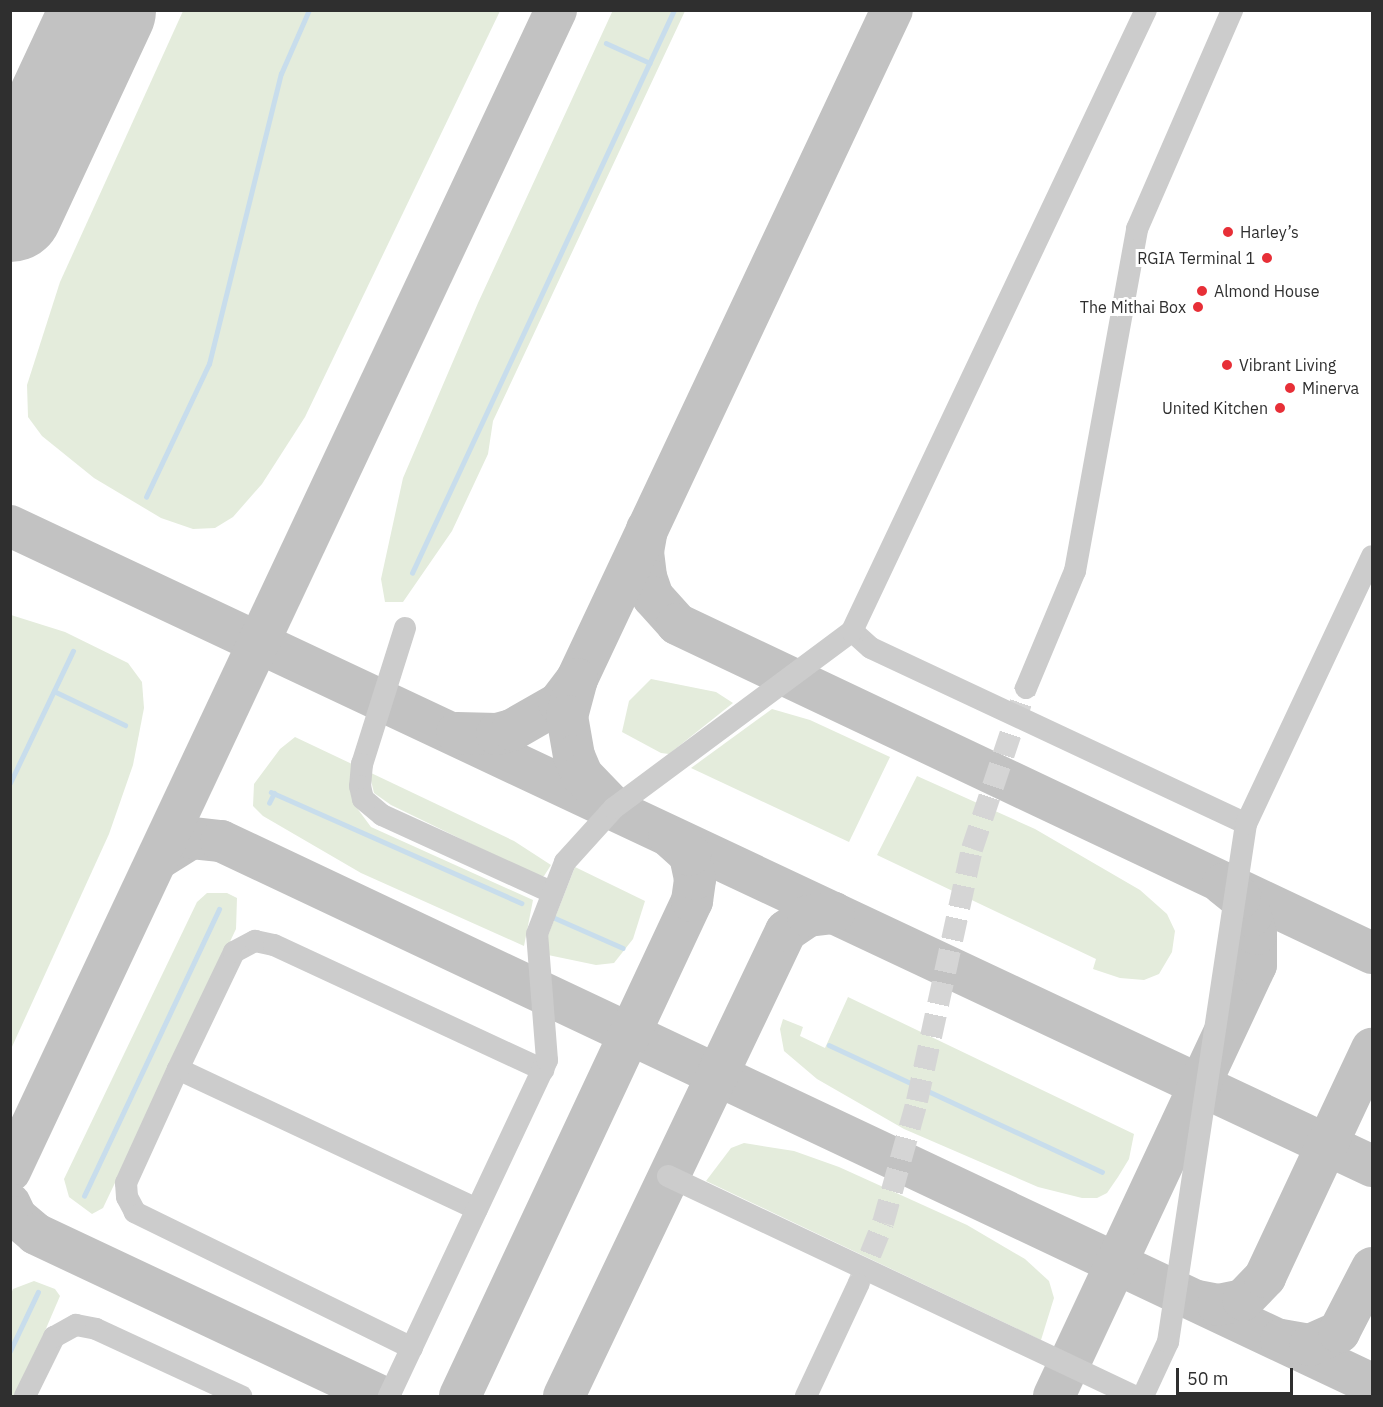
<!DOCTYPE html>
<meta charset="utf-8">
<style>
body{margin:0}
#map{position:relative;width:1383px;height:1407px;overflow:hidden;background:#fff;font-family:"IBM Plex Sans",sans-serif}
div>[style]{position:absolute}
.green>*{inset:0;background:#e4ecdc}
.stream>*{height:4.5px;margin:-2.25px;padding:0 2.25px;transform-origin:2.25px;border-radius:2.25px;background:#c8ddec}
.taxiway>*{height:42px;margin:-21px;padding:0 21px;transform-origin:21px;border-radius:21px;background:#c2c2c2}
.runway>*{height:105px;margin:-52.5px;padding:0 52.5px;transform-origin:52.5px;border-radius:52.5px;background:#c2c2c2}
.minor-tunnel>*{height:22px;margin-top:-11px;transform-origin:0;background:repeating-linear-gradient(90deg,#d5d5d5 0 22px,transparent 0 33px)}
.minor>*{height:22px;margin:-11px;padding:0 11px;transform-origin:11px;border-radius:11px;background:#ccc}
.dots>*{width:16px;height:16px;translate:-50% -50%;box-sizing:border-box;border:3px solid #fff;border-radius:50%}
span{translate:-50% -50%;white-space:nowrap;text-align:center;line-height:1.15;-webkit-text-stroke:6px #fff;paint-order:stroke}
.poi-label{font-size:16px;color:#2f2f2f}
.left{translate:0 -50%;text-align:left}
.right{translate:-100% -50%;text-align:right}
.frame{position:absolute;inset:0;border:12px solid #2f2f2f;pointer-events:none}
.scale{position:absolute;left:1176px;top:1368px;width:117px;height:27px;box-sizing:border-box;border:3px solid #2f2f2f;border-top:0;padding-left:8px;font-size:18px;line-height:21px;white-space:nowrap;color:#2f2f2f;-webkit-text-stroke:4px #fff;paint-order:stroke}
</style>
<div id="map">
<div class="green">
<div style="clip-path:polygon(613px 10px,685px 11px,493px 421px,488px 454px,452px 531px,403px 602px,385px 602px,381px 579px,403px 478px,478px 303px)"></div>
<div style="clip-path:polygon(183px 11px,500px 11px,305px 417px,262px 484px,233px 517px,215px 528px,193px 529px,161px 518px,94px 478px,42px 436px,28px 417px,27px 385px,60px 282px)"></div>
<div style="clip-path:polygon(11px 615px,65px 632px,128px 663px,142px 682px,144px 708px,133px 765px,109px 834px,11px 1049px)"></div>
<div style="clip-path:polygon(651px 679px,716px 692px,733px 703px,669px 754px,661px 753px,622px 732px,629px 701px)"></div>
<div style="clip-path:polygon(772px 709px,810px 720px,890px 757px,849px 842px,691px 768px)"></div>
<div style="clip-path:polygon(295px 737px,352px 764px,354px 804px,371px 827px,533px 900px,524px 946px,361px 873px,263px 816px,253px 806px,254px 784px,280px 749px)"></div>
<div style="clip-path:polygon(369px 772px,514px 841px,551px 865px,544px 876px,537px 876px,391px 805px,374px 793px)"></div>
<div style="clip-path:polygon(917px 776px,1035px 829px,1140px 890px,1167px 914px,1175px 931px,1172px 952px,1159px 974px,1144px 980px,1120px 978px,1093px 969px,1096px 959px,877px 855px)"></div>
<div style="clip-path:polygon(575px 867px,645px 901px,633px 939px,614px 963px,596px 965px,548px 955px,547px 938px)"></div>
<div style="clip-path:polygon(207px 893px,227px 893px,237px 898px,236px 929px,103px 1208px,92px 1214px,69px 1197px,64px 1179px,197px 902px)"></div>
<div style="clip-path:polygon(848px 997px,1134px 1134px,1129px 1159px,1118px 1177px,1107px 1193px,1097px 1198px,1082px 1198px,1038px 1187px,904px 1129px,817px 1079px,784px 1051px,780px 1029px,783px 1019px,803px 1027px,800px 1036px,825px 1048px)"></div>
<div style="clip-path:polygon(744px 1143px,794px 1151px,839px 1167px,967px 1225px,1025px 1259px,1049px 1281px,1054px 1298px,1041px 1340px,706px 1181px,731px 1148px)"></div>
<div style="clip-path:polygon(34px 1281px,55px 1289px,60px 1296px,17px 1396px,11px 1396px,11px 1294px,13px 1289px)"></div>
</div>
<div class="stream">
<div style="left:606px;top:43px;width:48px;rotate:24.4deg"></div>
<div style="left:146px;top:497px;width:147px;rotate:-64.7deg"></div>
<div style="left:209px;top:364px;width:299px;rotate:-76.1deg"></div>
<div style="left:281px;top:74px;width:70px;rotate:-66.4deg"></div>
<div style="left:412px;top:573px;width:621px;rotate:-65.04deg"></div>
<div style="left:54px;top:691px;width:79px;rotate:25.6deg"></div>
<div style="left:10px;top:783px;width:146px;rotate:-64.5deg"></div>
<div style="left:271px;top:792px;width:274px;rotate:23.9deg"></div>
<div style="left:269px;top:803px;width:11px;rotate:-63deg"></div>
<div style="left:555px;top:918px;width:74px;rotate:23.8deg"></div>
<div style="left:829px;top:1045px;width:301px;rotate:24.9deg"></div>
<div style="left:84px;top:1196px;width:317px;rotate:-64.8deg"></div>
<div style="left:10px;top:1351px;width:65px;rotate:-64.6deg"></div>
</div>
<div class="taxiway">
<div style="left:10px;top:169px;width:42px;rotate:-40.2deg"></div>
<div style="left:10px;top:526px;width:1505px;rotate:25.17deg"></div>
<div style="left:647px;top:529px;width:23px;rotate:100deg"></div>
<div style="left:643px;top:552px;width:25px;rotate:83deg"></div>
<div style="left:646px;top:577px;width:21px;rotate:71deg"></div>
<div style="left:653px;top:597px;width:36px;rotate:48deg"></div>
<div style="left:677px;top:624px;width:769px;rotate:25.33deg"></div>
<div style="left:577px;top:679px;width:739px;rotate:-64.79deg"></div>
<div style="left:457px;top:733px;width:40px;rotate:1.4deg"></div>
<div style="left:497px;top:734px;width:16px;rotate:-15deg"></div>
<div style="left:512px;top:730px;width:54px;rotate:-29.9deg"></div>
<div style="left:559px;top:703px;width:30px;rotate:-53deg"></div>
<div style="left:577px;top:679px;width:38px;rotate:105deg"></div>
<div style="left:567px;top:716px;width:41px;rotate:80.1deg"></div>
<div style="left:574px;top:756px;width:21px;rotate:67deg"></div>
<div style="left:582px;top:775px;width:39px;rotate:46deg"></div>
<div style="left:158px;top:859px;width:40px;rotate:-32deg"></div>
<div style="left:192px;top:838px;width:29px;rotate:6deg"></div>
<div style="left:221px;top:841px;width:1273px;rotate:25.26deg"></div>
<div style="left:10px;top:1171px;width:1283px;rotate:-64.81deg"></div>
<div style="left:10px;top:1204px;width:14px;rotate:65deg"></div>
<div style="left:16px;top:1217px;width:26px;rotate:40deg"></div>
<div style="left:36px;top:1234px;width:381px;rotate:25.2deg"></div>
<div style="left:1198px;top:1301px;width:20px;rotate:11deg"></div>
<div style="left:1218px;top:1305px;width:25px;rotate:-11deg"></div>
<div style="left:1243px;top:1300px;width:32px;rotate:-46deg"></div>
<div style="left:1265px;top:1277px;width:252px;rotate:-64.9deg"></div>
<div style="left:1281px;top:1340px;width:29px;rotate:10deg"></div>
<div style="left:1310px;top:1345px;width:32px;rotate:-24deg"></div>
<div style="left:1339px;top:1332px;width:72px;rotate:-62.7deg"></div>
<div style="left:460px;top:1396px;width:547px;rotate:-64.89deg"></div>
<div style="left:692px;top:901px;width:22px;rotate:-82deg"></div>
<div style="left:695px;top:879px;width:25px;rotate:-102deg"></div>
<div style="left:690px;top:855px;width:28px;rotate:-138deg"></div>
<div style="left:564px;top:1396px;width:515px;rotate:-64.48deg"></div>
<div style="left:786px;top:931px;width:27px;rotate:-34deg"></div>
<div style="left:808px;top:916px;width:26px;rotate:-7deg"></div>
<div style="left:1054px;top:1396px;width:476px;rotate:-64.9deg"></div>
<div style="left:1256px;top:965px;width:31px;rotate:-90deg"></div>
<div style="left:1256px;top:934px;width:19px;rotate:-106deg"></div>
<div style="left:1251px;top:916px;width:21px;rotate:-121deg"></div>
<div style="left:1240px;top:898px;width:22px;rotate:-141deg"></div>
</div>
<div class="runway">
<div style="left:10px;top:209px;width:220px;rotate:-65deg"></div>
</div>
<div class="minor-tunnel">
<div style="left:858px;top:1285px;width:67px;rotate:-68deg"></div>
<div style="left:883px;top:1223px;width:127px;rotate:-74.4deg"></div>
<div style="left:917px;top:1101px;width:258px;rotate:-77.7deg"></div>
<div style="left:972px;top:849px;width:170px;rotate:-71.5deg"></div>
</div>
<div class="minor">
<div style="left:405px;top:628px;width:143px;rotate:107.5deg"></div>
<div style="left:362px;top:764px;width:22px;rotate:95deg"></div>
<div style="left:360px;top:786px;width:13px;rotate:77deg"></div>
<div style="left:363px;top:799px;width:25px;rotate:40deg"></div>
<div style="left:382px;top:815px;width:186px;rotate:24.5deg"></div>
<div style="left:852px;top:631px;width:25px;rotate:42deg"></div>
<div style="left:871px;top:648px;width:414px;rotate:25.1deg"></div>
<div style="left:1026px;top:688px;width:127px;rotate:-67.3deg"></div>
<div style="left:1075px;top:571px;width:348px;rotate:-79.7deg"></div>
<div style="left:1137px;top:229px;width:239px;rotate:-66.5deg"></div>
<div style="left:178px;top:1069px;width:330px;rotate:25.1deg"></div>
<div style="left:668px;top:1176px;width:515px;rotate:25.27deg"></div>
<div style="left:412px;top:1348px;width:309px;rotate:-153.9deg"></div>
<div style="left:135px;top:1212px;width:17px;rotate:-118deg"></div>
<div style="left:127px;top:1197px;width:14px;rotate:-94deg"></div>
<div style="left:126px;top:1183px;width:125px;rotate:-65.5deg"></div>
<div style="left:178px;top:1069px;width:130px;rotate:-64.4deg"></div>
<div style="left:234px;top:952px;width:24px;rotate:-28deg"></div>
<div style="left:255px;top:941px;width:19px;rotate:12deg"></div>
<div style="left:274px;top:945px;width:297px;rotate:24.9deg"></div>
<div style="left:25px;top:1396px;width:66px;rotate:-63.8deg"></div>
<div style="left:54px;top:1337px;width:25px;rotate:-29deg"></div>
<div style="left:76px;top:1325px;width:20px;rotate:11deg"></div>
<div style="left:96px;top:1329px;width:160px;rotate:24.8deg"></div>
<div style="left:389px;top:1396px;width:371px;rotate:-64.8deg"></div>
<div style="left:547px;top:1060px;width:126px;rotate:-94.5deg"></div>
<div style="left:537px;top:934px;width:77px;rotate:-68.7deg"></div>
<div style="left:565px;top:862px;width:73px;rotate:-47.8deg"></div>
<div style="left:614px;top:808px;width:297px;rotate:-36.6deg"></div>
<div style="left:852px;top:631px;width:687px;rotate:-64.67deg"></div>
<div style="left:806px;top:1396px;width:123px;rotate:-64.9deg"></div>
<div style="left:1143px;top:1396px;width:60px;rotate:-65.2deg"></div>
<div style="left:1168px;top:1342px;width:524px;rotate:-81.44deg"></div>
<div style="left:1246px;top:824px;width:296px;rotate:-64.8deg"></div>
</div>
<div class="dots">
<div style="left:1228px;top:232px;background:#e72f37"></div>
<div style="left:1267px;top:258px;background:#e72f37"></div>
<div style="left:1202px;top:291px;background:#e72f37"></div>
<div style="left:1198px;top:307px;background:#e72f37"></div>
<div style="left:1227px;top:365px;background:#e72f37"></div>
<div style="left:1290px;top:388px;background:#e72f37"></div>
<div style="left:1280px;top:408px;background:#e72f37"></div>
</div>
<div class="poi-label">
<span class="left" style="left:1240px;top:232px">Harley’s</span>
<span class="right" style="left:1255px;top:258px">RGIA Terminal 1</span>
<span class="left" style="left:1214px;top:291px">Almond House</span>
<span class="right" style="left:1186px;top:307px">The Mithai Box</span>
<span class="left" style="left:1239px;top:365px">Vibrant Living</span>
<span class="left" style="left:1302px;top:388px">Minerva</span>
<span class="right" style="left:1268px;top:408px">United Kitchen</span>
</div>
<div class="frame"></div>
<div class="scale">50 m</div>
</div>
